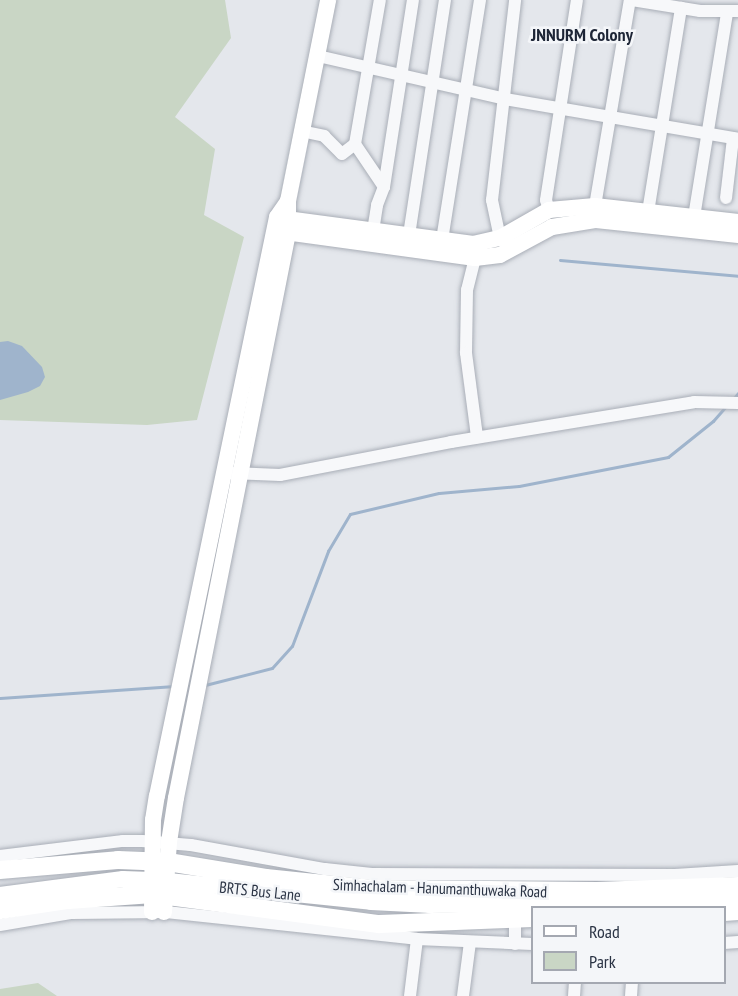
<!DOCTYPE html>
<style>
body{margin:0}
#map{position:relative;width:738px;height:996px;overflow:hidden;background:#e4e7ec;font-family:"PT Sans Narrow",sans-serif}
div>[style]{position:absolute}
.green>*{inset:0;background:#c9d6c5}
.water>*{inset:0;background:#9fb4cc}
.stream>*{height:3px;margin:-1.5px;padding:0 1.5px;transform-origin:1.5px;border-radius:1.5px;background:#9fb4cc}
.roads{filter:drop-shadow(0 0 2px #a9aeb7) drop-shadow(0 0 2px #a9aeb7)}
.street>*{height:12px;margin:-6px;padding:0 6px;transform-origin:6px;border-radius:6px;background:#f7f8fa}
.secondary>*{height:16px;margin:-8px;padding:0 8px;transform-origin:8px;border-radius:8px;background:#fff}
.primary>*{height:18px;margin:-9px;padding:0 9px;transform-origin:9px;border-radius:9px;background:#fff}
span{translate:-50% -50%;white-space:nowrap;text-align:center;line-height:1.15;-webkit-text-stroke:5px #f4f6f9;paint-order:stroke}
.street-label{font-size:16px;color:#2b3445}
.neighbourhood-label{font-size:18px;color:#1d2536;font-weight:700}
.legend{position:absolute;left:531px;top:906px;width:195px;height:78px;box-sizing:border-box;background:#f4f6f9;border:2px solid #a4a8b1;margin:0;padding:8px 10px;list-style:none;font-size:18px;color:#2b3445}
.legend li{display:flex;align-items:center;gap:12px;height:30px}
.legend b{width:30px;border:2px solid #a4a8b1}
</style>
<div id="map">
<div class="green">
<div style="clip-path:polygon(0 0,225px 0,231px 38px,175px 117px,215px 149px,204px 215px,244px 237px,197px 420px,147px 425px,0 420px)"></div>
<div style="clip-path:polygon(38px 983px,57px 996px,0 996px,0 989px)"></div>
</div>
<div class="water">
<div style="clip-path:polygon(8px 341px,22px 346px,42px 367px,45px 377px,40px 386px,28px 392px,0 400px,0 342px)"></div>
</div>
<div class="stream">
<div style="left:560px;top:260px;width:179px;rotate:5.1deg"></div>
<div style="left:733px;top:399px;width:8px;rotate:-50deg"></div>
<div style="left:205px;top:685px;width:69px;rotate:-14.2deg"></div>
<div style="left:272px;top:668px;width:30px;rotate:-48deg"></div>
<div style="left:292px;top:646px;width:102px;rotate:-69.2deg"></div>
<div style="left:328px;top:551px;width:43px;rotate:-59.3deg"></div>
<div style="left:350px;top:514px;width:91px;rotate:-13.3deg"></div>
<div style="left:439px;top:493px;width:80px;rotate:-5deg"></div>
<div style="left:519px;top:486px;width:152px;rotate:-11deg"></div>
<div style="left:668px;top:457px;width:58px;rotate:-38.7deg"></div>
<div style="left:713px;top:421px;width:20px;rotate:-49deg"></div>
<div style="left:0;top:698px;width:175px;rotate:-3.9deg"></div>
</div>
<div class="roads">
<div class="street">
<div style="left:632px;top:0;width:69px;rotate:9.2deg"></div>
<div style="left:700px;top:11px;width:38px"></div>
<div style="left:318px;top:56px;width:192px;rotate:12.9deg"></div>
<div style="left:505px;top:99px;width:236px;rotate:9.7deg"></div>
<div style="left:301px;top:131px;width:24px;rotate:12deg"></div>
<div style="left:324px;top:136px;width:25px;rotate:45deg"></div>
<div style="left:342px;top:154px;width:16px;rotate:-38deg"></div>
<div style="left:355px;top:144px;width:146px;rotate:-80.2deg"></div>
<div style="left:355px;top:144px;width:52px;rotate:56deg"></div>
<div style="left:726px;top:198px;width:60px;rotate:-83.3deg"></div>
<div style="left:595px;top:206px;width:209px;rotate:-80.4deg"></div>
<div style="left:549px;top:210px;width:10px;rotate:-107deg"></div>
<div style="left:546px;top:200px;width:202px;rotate:-81.2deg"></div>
<div style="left:648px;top:212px;width:207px;rotate:-80.8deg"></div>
<div style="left:694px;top:217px;width:207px;rotate:-80.8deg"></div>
<div style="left:373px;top:231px;width:26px;rotate:-81deg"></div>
<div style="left:377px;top:205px;width:19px;rotate:-69deg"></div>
<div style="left:384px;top:187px;width:189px;rotate:-81.2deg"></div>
<div style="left:409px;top:235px;width:238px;rotate:-81.3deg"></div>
<div style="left:500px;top:238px;width:39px;rotate:-102deg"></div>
<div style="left:492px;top:200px;width:201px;rotate:-83.4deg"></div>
<div style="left:442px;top:240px;width:243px;rotate:-81deg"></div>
<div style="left:475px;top:258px;width:33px;rotate:104deg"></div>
<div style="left:467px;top:290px;width:63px;rotate:90.9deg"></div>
<div style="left:466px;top:353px;width:85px;rotate:82.5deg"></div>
<div style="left:232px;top:473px;width:48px;rotate:2.4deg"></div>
<div style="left:280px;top:475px;width:174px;rotate:-10.9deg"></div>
<div style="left:451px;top:442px;width:246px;rotate:-9.3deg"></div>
<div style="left:694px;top:402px;width:44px;rotate:1.3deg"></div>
<div style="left:0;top:856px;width:124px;rotate:-7deg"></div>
<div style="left:123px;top:841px;width:19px"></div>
<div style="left:142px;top:841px;width:49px;rotate:4.7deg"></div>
<div style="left:191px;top:845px;width:136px;rotate:10.2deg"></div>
<div style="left:325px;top:869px;width:47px;rotate:6.1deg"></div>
<div style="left:372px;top:874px;width:303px;rotate:0.2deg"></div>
<div style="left:675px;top:875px;width:63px;rotate:-3.6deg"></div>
<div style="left:0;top:925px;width:73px;rotate:-9.5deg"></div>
<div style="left:72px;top:913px;width:94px;rotate:-0.6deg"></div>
<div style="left:166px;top:912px;width:252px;rotate:6.1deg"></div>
<div style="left:417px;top:939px;width:115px;rotate:2.5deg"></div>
<div style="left:724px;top:943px;width:14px;rotate:-4deg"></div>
<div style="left:515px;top:944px;width:26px;rotate:-90deg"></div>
<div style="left:410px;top:996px;width:57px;rotate:-83deg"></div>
<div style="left:463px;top:996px;width:54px;rotate:-82.6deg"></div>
<div style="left:574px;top:996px;width:14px;rotate:-86deg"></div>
<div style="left:631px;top:996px;width:14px;rotate:-86deg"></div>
</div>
<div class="secondary">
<div style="left:279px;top:218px;width:196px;rotate:7.6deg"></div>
<div style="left:473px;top:244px;width:28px;rotate:-13deg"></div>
<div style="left:500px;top:238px;width:56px;rotate:-29.7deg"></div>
<div style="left:549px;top:210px;width:46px;rotate:-5deg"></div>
<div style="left:595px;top:206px;width:144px;rotate:6.4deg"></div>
<div style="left:278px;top:231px;width:199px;rotate:7.8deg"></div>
<div style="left:475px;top:258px;width:25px;rotate:-7deg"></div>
<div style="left:500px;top:255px;width:59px;rotate:-28.3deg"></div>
<div style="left:552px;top:227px;width:45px;rotate:-9deg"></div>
<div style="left:596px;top:220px;width:143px;rotate:6deg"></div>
<div style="left:0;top:895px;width:124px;rotate:-7.4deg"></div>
<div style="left:123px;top:879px;width:36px;rotate:2deg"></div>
<div style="left:159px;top:880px;width:213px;rotate:5.9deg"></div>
<div style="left:371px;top:902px;width:59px;rotate:2.9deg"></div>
<div style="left:430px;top:905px;width:308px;rotate:-0.9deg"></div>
<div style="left:152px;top:912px;width:92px;rotate:-89.4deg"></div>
<div style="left:153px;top:820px;width:24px;rotate:-81deg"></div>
<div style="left:157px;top:796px;width:591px;rotate:-78.29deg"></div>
<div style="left:277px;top:217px;width:19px;rotate:-55deg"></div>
<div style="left:164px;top:912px;width:70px;rotate:-85.9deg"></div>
<div style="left:169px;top:842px;width:45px;rotate:-81deg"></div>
<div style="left:176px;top:798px;width:576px;rotate:-78.79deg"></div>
<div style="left:288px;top:233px;width:32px;rotate:-90deg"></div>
<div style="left:288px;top:201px;width:205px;rotate:-78.7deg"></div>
</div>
<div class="primary">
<div style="left:0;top:870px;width:118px;rotate:-4.8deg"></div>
<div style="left:118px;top:860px;width:50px;rotate:2.3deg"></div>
<div style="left:168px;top:862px;width:99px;rotate:9.3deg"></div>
<div style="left:266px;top:878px;width:110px;rotate:5.8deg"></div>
<div style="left:375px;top:889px;width:222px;rotate:0.5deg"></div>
<div style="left:597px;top:891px;width:141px;rotate:-2deg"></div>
<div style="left:0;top:910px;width:69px;rotate:-8.4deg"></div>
<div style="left:68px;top:900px;width:85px;rotate:-4deg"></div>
<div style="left:153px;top:894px;width:228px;rotate:7.6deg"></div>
<div style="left:379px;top:924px;width:153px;rotate:-2.2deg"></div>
<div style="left:724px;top:912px;width:14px;rotate:-4deg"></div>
</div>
</div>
<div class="street-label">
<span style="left:440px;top:888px;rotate:2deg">Simhachalam - Hanumanthuwaka Road</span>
<span style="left:260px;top:891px;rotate:6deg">BRTS Bus Lane</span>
</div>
<div class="neighbourhood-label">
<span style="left:582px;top:35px">JNNURM Colony</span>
</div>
<ul class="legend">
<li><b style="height:8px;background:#fff"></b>Road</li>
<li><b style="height:16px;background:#c9d6c5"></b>Park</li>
</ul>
</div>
